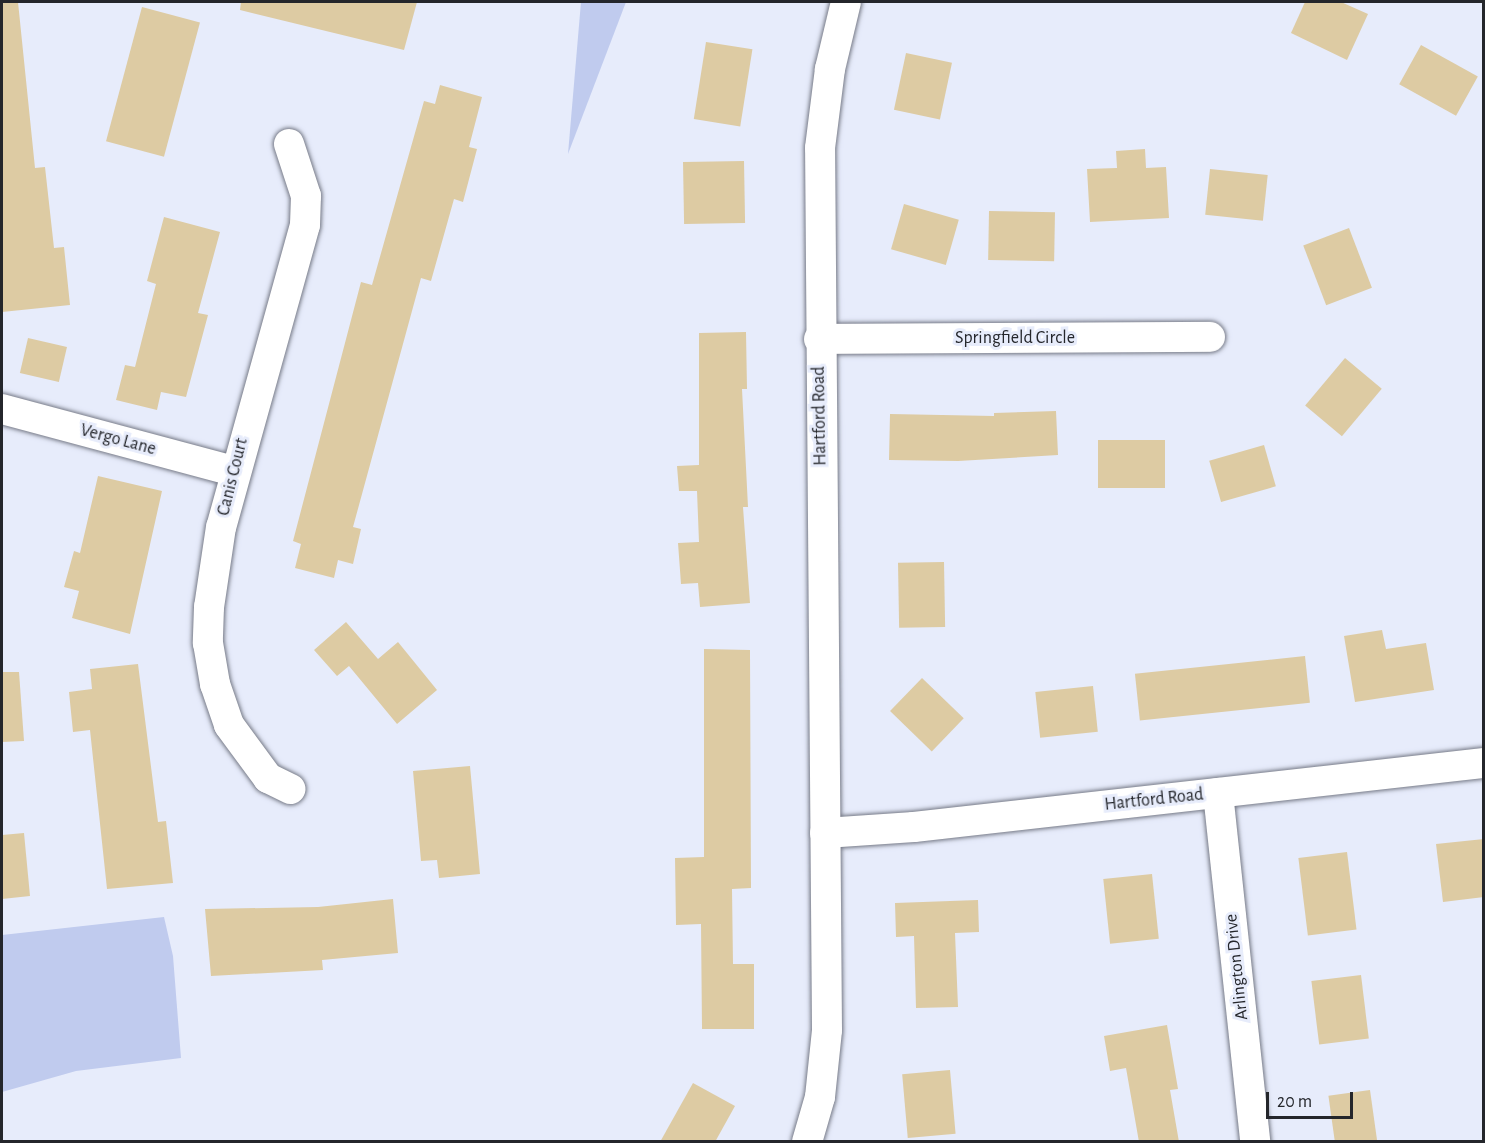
<!DOCTYPE html>
<style>
body{margin:0}
#map{position:relative;width:1485px;height:1143px;overflow:hidden;background:#e7ecfb;font-family:"Alegreya Sans",sans-serif}
div>[style]{position:absolute}
.green>*{inset:0;background:#c0cbee}
.building>*{inset:0;background:#ddcba3;transform-origin:0 0}
.roads{filter:drop-shadow(0 0 2px #777b88) drop-shadow(0 0 2px #777b88)}
.minor>*{height:30px;margin:-15px;padding:0 15px;transform-origin:15px;border-radius:15px;background:#fff}
span{translate:-50% -50%;white-space:nowrap;text-align:center;line-height:1.15;-webkit-text-stroke:6px #e7ecfb;paint-order:stroke}
.street-label{font-size:18px;color:#24262b}
.frame{position:absolute;inset:0;border:3px solid #24262b;pointer-events:none}
.scale{position:absolute;left:1266px;top:1092px;width:87px;height:27px;box-sizing:border-box;border:3px solid #24262b;border-top:0;padding-left:8px;font-size:18px;line-height:21px;white-space:nowrap;color:#24262b;-webkit-text-stroke:4px #e7ecfb;paint-order:stroke}
</style>
<div id="map">
<div class="green">
<div style="clip-path:polygon(581px 2px,626px 2px,568px 154px)"></div>
<div style="clip-path:polygon(164px 917px,173px 956px,181px 1058px,76px 1071px,2px 1092px,2px 935px)"></div>
</div>
<div class="building">
<div style="clip-path:polygon(2px 2px,18px 2px,35px 168px,45px 167px,54px 248px,64px 247px,70px 305px,2px 312px)"></div>
<div style="clip-path:polygon(241px 2px,417px 2px,404px 50px,240px 10px)"></div>
<div style="clip-path:polygon(1305px 2px,1341px 2px,1368px 14px,1347px 60px,1291px 33px)"></div>
<div style="left:142px;top:7px;width:60px;height:139px;rotate:15deg"></div>
<div style="left:706px;top:42px;width:47px;height:78px;rotate:9deg"></div>
<div style="left:1421px;top:45px;width:65px;height:45px;rotate:29deg"></div>
<div style="left:906px;top:53px;width:47px;height:58px;rotate:12deg"></div>
<div style="clip-path:polygon(440px 85px,482px 97px,469px 147px,477px 149px,463px 202px,454px 199px,431px 281px,421px 278px,353px 527px,361px 529px,353px 564px,338px 560px,334px 578px,295px 568px,301px 544px,293px 541px,361px 282px,372px 285px,424px 101px,435px 104px)"></div>
<div style="clip-path:polygon(1145px 149px,1146px 168px,1166px 167px,1169px 218px,1090px 222px,1087px 169px,1117px 168px,1116px 151px)"></div>
<div style="left:744px;top:161px;width:62px;height:61px;rotate:89deg"></div>
<div style="left:1210px;top:169px;width:58px;height:46px;rotate:6deg"></div>
<div style="left:904px;top:204px;width:57px;height:47px;rotate:16deg"></div>
<div style="left:989px;top:211px;width:66px;height:49px;rotate:1deg"></div>
<div style="clip-path:polygon(164px 217px,220px 232px,198px 313px,208px 315px,186px 397px,161px 392px,157px 410px,116px 400px,125px 365px,135px 367px,156px 284px,147px 281px)"></div>
<div style="left:1349px;top:228px;width:64px;height:49px;rotate:69deg"></div>
<div style="clip-path:polygon(746px 332px,747px 389px,742px 389px,748px 507px,743px 507px,750px 603px,700px 607px,698px 583px,681px 584px,678px 543px,699px 542px,697px 491px,679px 491px,677px 466px,699px 465px,699px 333px)"></div>
<div style="left:28px;top:338px;width:40px;height:36px;rotate:13deg"></div>
<div style="left:1345px;top:358px;width:48px;height:62px;rotate:40deg"></div>
<div style="clip-path:polygon(1056px 411px,1058px 455px,958px 461px,889px 460px,890px 414px,994px 416px,994px 413px)"></div>
<div style="left:1165px;top:440px;width:48px;height:67px;rotate:90deg"></div>
<div style="left:1264px;top:445px;width:43px;height:57px;rotate:74deg"></div>
<div style="clip-path:polygon(98px 476px,162px 491px,130px 634px,72px 618px,79px 591px,64px 587px,74px 551px,80px 553px)"></div>
<div style="left:944px;top:562px;width:65px;height:46px;rotate:89deg"></div>
<div style="clip-path:polygon(346px 622px,378px 659px,398px 642px,437px 690px,397px 724px,349px 666px,337px 676px,314px 650px)"></div>
<div style="clip-path:polygon(1382px 630px,1386px 649px,1426px 643px,1434px 690px,1355px 702px,1344px 636px)"></div>
<div style="clip-path:polygon(704px 649px,750px 650px,751px 888px,732px 889px,733px 964px,754px 964px,754px 1029px,702px 1029px,701px 924px,676px 925px,675px 858px,704px 857px)"></div>
<div style="left:1305px;top:656px;width:47px;height:171px;rotate:84deg"></div>
<div style="clip-path:polygon(138px 664px,158px 822px,166px 821px,173px 883px,107px 889px,90px 730px,73px 732px,69px 692px,92px 689px,90px 669px)"></div>
<div style="clip-path:polygon(2px 672px,19px 672px,24px 741px,2px 742px)"></div>
<div style="left:922px;top:678px;width:58px;height:46px;rotate:44deg"></div>
<div style="left:1093px;top:686px;width:46px;height:58px;rotate:84deg"></div>
<div style="clip-path:polygon(470px 766px,480px 874px,439px 878px,437px 860px,421px 861px,413px 771px)"></div>
<div style="clip-path:polygon(24px 833px,30px 896px,2px 899px,2px 835px)"></div>
<div style="clip-path:polygon(1484px 839px,1484px 897px,1443px 902px,1436px 844px)"></div>
<div style="left:1347px;top:852px;width:78px;height:49px;rotate:83deg"></div>
<div style="left:1152px;top:874px;width:65px;height:49px;rotate:84deg"></div>
<div style="clip-path:polygon(393px 899px,398px 953px,322px 960px,323px 970px,211px 976px,205px 909px,318px 907px)"></div>
<div style="clip-path:polygon(978px 900px,979px 932px,955px 933px,958px 1007px,916px 1008px,914px 936px,896px 937px,895px 903px)"></div>
<div style="left:1361px;top:975px;width:64px;height:50px;rotate:83deg"></div>
<div style="clip-path:polygon(1167px 1025px,1178px 1089px,1170px 1090px,1179px 1142px,1139px 1142px,1126px 1068px,1110px 1071px,1104px 1036px)"></div>
<div style="left:950px;top:1070px;width:64px;height:48px;rotate:85deg"></div>
<div style="clip-path:polygon(693px 1083px,735px 1106px,715px 1142px,660px 1142px)"></div>
<div style="left:1370px;top:1090px;width:52px;height:42px;rotate:82deg"></div>
</div>
<div class="roads">
<div class="minor">
<div style="left:289px;top:144px;width:55px;rotate:71.9deg"></div>
<div style="left:306px;top:196px;width:29px;rotate:92deg"></div>
<div style="left:305px;top:225px;width:313px;rotate:105.5deg"></div>
<div style="left:221px;top:527px;width:81px;rotate:98.5deg"></div>
<div style="left:209px;top:607px;width:36px;rotate:92deg"></div>
<div style="left:208px;top:643px;width:42px;rotate:80.3deg"></div>
<div style="left:215px;top:684px;width:43px;rotate:71.1deg"></div>
<div style="left:229px;top:725px;width:66px;rotate:53.7deg"></div>
<div style="left:268px;top:778px;width:25px;rotate:26deg"></div>
<div style="left:819px;top:339px;width:391px;rotate:-0.3deg"></div>
<div style="left:2px;top:409px;width:240px;rotate:15deg"></div>
<div style="left:1218px;top:793px;width:351px;rotate:83.9deg"></div>
<div style="left:825px;top:833px;width:89px;rotate:-3.9deg"></div>
<div style="left:914px;top:827px;width:574px;rotate:-6.41deg"></div>
<div style="left:807px;top:1142px;width:47px;rotate:-73.9deg"></div>
<div style="left:820px;top:1097px;width:67px;rotate:-84deg"></div>
<div style="left:827px;top:1030px;width:882px;rotate:-90.45deg"></div>
<div style="left:820px;top:148px;width:80px;rotate:-82.8deg"></div>
<div style="left:830px;top:69px;width:69px;rotate:-76.6deg"></div>
</div>
</div>
<div class="street-label">
<span style="left:1015px;top:338px">Springfield Circle</span>
<span style="left:820px;top:416px;rotate:-91deg">Hartford Road</span>
<span style="left:118px;top:440px;rotate:15deg">Vergo Lane</span>
<span style="left:233px;top:477px;rotate:-76deg">Canis Court</span>
<span style="left:1154px;top:800px;rotate:-6deg">Hartford Road</span>
<span style="left:1237px;top:967px;rotate:-96deg">Arlington Drive</span>
</div>
<div class="frame"></div>
<div class="scale">20 m</div>
</div>
